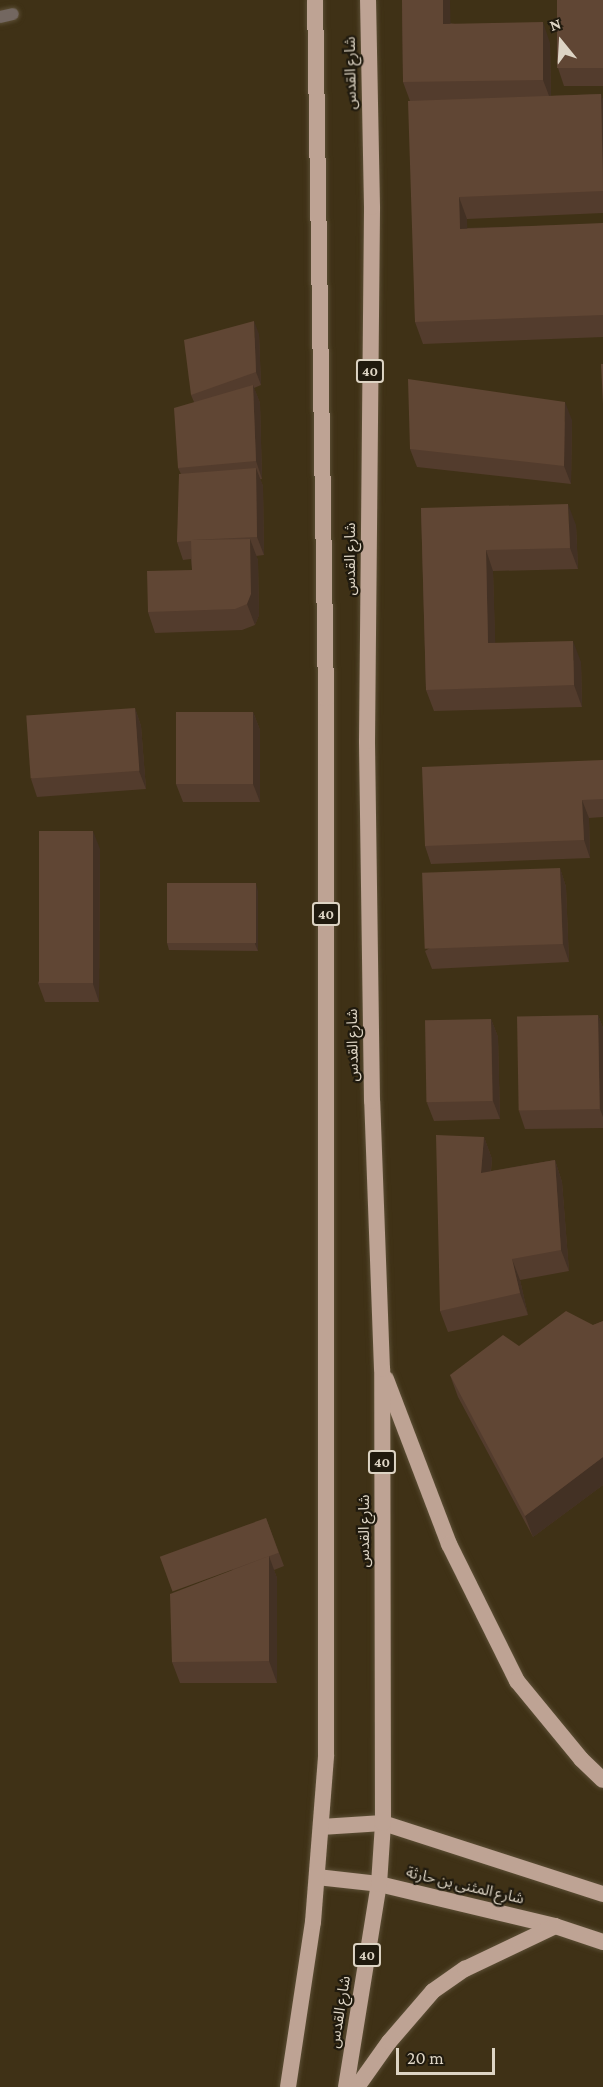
<!DOCTYPE html>
<meta charset="utf-8">
<style>
body{margin:0}
#map{position:relative;width:603px;height:2087px;overflow:hidden;background:#3f3116;font-family:"Crimson Pro","Noto Sans Arabic",serif}
div>[style]{position:absolute}
.roads{filter:drop-shadow(0 0 2px #5b4e35) drop-shadow(0 0 2px #5b4e35)}
.minor>*{height:12px;margin:-6px;padding:0 6px;transform-origin:6px;border-radius:6px;background:#736760}
.trunk>*{height:16px;margin:-8px;padding:0 8px;transform-origin:8px;border-radius:8px;background:#bea394}
.wall>*{inset:0;background:#533c2d}
.shaded-wall>*{inset:0;background:#433124}
.building>*{inset:0;background:#604634;transform-origin:0 0}
span{translate:-50% -50%;white-space:nowrap;text-align:center;line-height:1.15;-webkit-text-stroke:4.5px #201a0e;paint-order:stroke}
.shield-label span{padding:2px 4px;background:#201a0e;border:2px solid;border-radius:4px;-webkit-text-stroke-width:0}
.shield-label{font-size:14px;color:#ddd4c4;font-weight:700}
.street-label{font-size:15px;color:#ddd4c4}
.north{position:absolute;left:531px;top:12px;width:60px;height:60px;-webkit-text-stroke:4px #201a0e;paint-order:stroke;rotate:342deg;font-size:16px;font-weight:700;line-height:24px;text-align:center;color:#ddd4c4}
.north::after{content:'';display:block;margin:auto;width:21px;height:27px;background:#ddd4c4;clip-path:polygon(50% 0,100% 100%,50% 72%,0 100%)}
.scale{position:absolute;left:396px;top:2048px;width:99px;height:27px;box-sizing:border-box;border:3px solid #ddd4c4;border-top:0;padding-left:8px;font-size:18px;line-height:21px;white-space:nowrap;color:#ddd4c4;-webkit-text-stroke:4px #201a0e;paint-order:stroke}
</style>
<div id="map">
<div class="roads">
<div class="minor">
<div style="left:0;top:17px;width:13px;rotate:-13deg"></div>
</div>
<div class="trunk">
<div style="left:386px;top:1379px;width:177px;rotate:69.1deg"></div>
<div style="left:449px;top:1544px;width:153px;rotate:63.6deg"></div>
<div style="left:517px;top:1681px;width:101px;rotate:50.6deg"></div>
<div style="left:581px;top:1759px;width:30px;rotate:44deg"></div>
<div style="left:321px;top:1827px;width:62px;rotate:-3.7deg"></div>
<div style="left:383px;top:1823px;width:231px;rotate:17.9deg"></div>
<div style="left:317px;top:1877px;width:62px;rotate:6.4deg"></div>
<div style="left:379px;top:1884px;width:181px;rotate:13.4deg"></div>
<div style="left:555px;top:1926px;width:51px;rotate:18.4deg"></div>
<div style="left:288px;top:2087px;width:167px;rotate:-81.4deg"></div>
<div style="left:313px;top:1922px;width:168px;rotate:-85.5deg"></div>
<div style="left:326px;top:1755px;width:1057px;rotate:-90deg"></div>
<div style="left:326px;top:698px;width:698px;rotate:-90.9deg"></div>
<div style="left:346px;top:2087px;width:206px;rotate:-80.8deg"></div>
<div style="left:379px;top:1884px;width:61px;rotate:-86.2deg"></div>
<div style="left:383px;top:1823px;width:454px;rotate:-90.1deg"></div>
<div style="left:382px;top:1369px;width:268px;rotate:-92.1deg"></div>
<div style="left:372px;top:1101px;width:360px;rotate:-90.8deg"></div>
<div style="left:367px;top:741px;width:534px;rotate:-89.46deg"></div>
<div style="left:372px;top:207px;width:207px;rotate:-91.1deg"></div>
<div style="left:357px;top:2087px;width:55px;rotate:-54.6deg"></div>
<div style="left:389px;top:2042px;width:67px;rotate:-49.2deg"></div>
<div style="left:433px;top:1991px;width:39px;rotate:-35deg"></div>
<div style="left:465px;top:1969px;width:100px;rotate:-25.5deg"></div>
</div>
</div>
<div class="wall">
<div style="clip-path:polygon(402px 0,450px 0,450px 23px,550px 43px,551px 96px,601px 94px,603px 101px,603px 213px,467px 219px,467px 228px,603px 224px,603px 337px,423px 344px,415px 322px,410px 101px,403px 82px)"></div>
<div style="clip-path:polygon(603px 0,603px 86px,564px 86px,558px 68px)"></div>
<div style="clip-path:polygon(259px 334px,261px 385px,254px 388px,260px 403px,262px 479px,260px 479px,263px 486px,264px 555px,256px 556px,258px 560px,259px 615px,255px 625px,242px 630px,155px 633px,148px 612px,192px 570px,191px 559px,183px 560px,177px 542px,181px 474px,178px 468px,194px 402px,191px 395px)"></div>
<div style="clip-path:polygon(572px 420px,571px 484px,417px 467px,410px 449px)"></div>
<div style="clip-path:polygon(421px 508px,576px 525px,578px 569px,493px 571px,495px 643px,581px 662px,582px 707px,434px 711px,426px 690px)"></div>
<div style="clip-path:polygon(135px 708px,141px 726px,146px 789px,37px 797px,31px 779px)"></div>
<div style="clip-path:polygon(253px 712px,260px 730px,260px 802px,183px 802px,176px 784px)"></div>
<div style="clip-path:polygon(603px 760px,603px 817px,589px 818px,590px 858px,431px 864px,425px 846px)"></div>
<div style="clip-path:polygon(100px 849px,99px 1002px,45px 1002px,38px 983px)"></div>
<div style="clip-path:polygon(560px 868px,566px 887px,569px 962px,432px 969px,425px 951px)"></div>
<div style="clip-path:polygon(258px 891px,258px 951px,169px 950px,167px 943px)"></div>
<div style="clip-path:polygon(598px 1015px,603px 1028px,603px 1128px,525px 1129px,519px 1111px)"></div>
<div style="clip-path:polygon(491px 1019px,498px 1037px,500px 1119px,434px 1121px,427px 1103px)"></div>
<div style="clip-path:polygon(484px 1137px,492px 1159px,491px 1171px,555px 1160px,562px 1182px,569px 1271px,520px 1280px,528px 1315px,448px 1332px,440px 1311px)"></div>
<div style="clip-path:polygon(603px 1321px,603px 1485px,533px 1537px,458px 1397px,450px 1375px,519px 1346px,593px 1325px)"></div>
<div style="clip-path:polygon(266px 1518px,284px 1566px,274px 1570px,277px 1578px,277px 1683px,180px 1683px,172px 1662px)"></div>
</div>
<div class="shaded-wall">
<div style="clip-path:polygon(443px 0,450px 0,451px 45px,443px 24px)"></div>
<div style="clip-path:polygon(543px 22px,550px 43px,551px 101px,543px 80px)"></div>
<div style="clip-path:polygon(601px 94px,603px 101px,603px 172px)"></div>
<div style="clip-path:polygon(459px 197px,467px 219px,468px 250px,460px 229px)"></div>
<div style="clip-path:polygon(254px 321px,259px 334px,261px 385px,256px 372px)"></div>
<div style="clip-path:polygon(253px 385px,260px 403px,262px 479px,256px 461px)"></div>
<div style="clip-path:polygon(565px 402px,572px 420px,571px 484px,564px 466px)"></div>
<div style="clip-path:polygon(256px 468px,263px 486px,264px 555px,257px 537px)"></div>
<div style="clip-path:polygon(568px 504px,576px 525px,578px 569px,570px 548px)"></div>
<div style="clip-path:polygon(250px 539px,258px 560px,259px 615px,255px 625px,247px 604px)"></div>
<div style="clip-path:polygon(486px 550px,493px 571px,496px 665px,488px 643px)"></div>
<div style="clip-path:polygon(573px 641px,581px 662px,582px 707px,574px 685px)"></div>
<div style="clip-path:polygon(135px 708px,141px 726px,146px 789px,139px 771px)"></div>
<div style="clip-path:polygon(253px 712px,260px 730px,260px 802px,253px 784px)"></div>
<div style="clip-path:polygon(582px 800px,589px 818px,590px 858px,584px 840px)"></div>
<div style="clip-path:polygon(93px 831px,100px 849px,99px 1002px,93px 984px)"></div>
<div style="clip-path:polygon(560px 868px,566px 887px,569px 962px,563px 944px)"></div>
<div style="clip-path:polygon(256px 883px,258px 891px,258px 951px,255px 944px)"></div>
<div style="clip-path:polygon(598px 1015px,603px 1028px,603px 1117px,600px 1109px)"></div>
<div style="clip-path:polygon(491px 1019px,498px 1037px,500px 1119px,493px 1101px)"></div>
<div style="clip-path:polygon(484px 1137px,492px 1159px,488px 1194px,481px 1173px)"></div>
<div style="clip-path:polygon(555px 1160px,562px 1182px,569px 1271px,561px 1250px)"></div>
<div style="clip-path:polygon(512px 1259px,520px 1280px,528px 1315px,520px 1293px)"></div>
<div style="clip-path:polygon(603px 1457px,603px 1485px,533px 1537px,525px 1516px)"></div>
<div style="clip-path:polygon(269px 1556px,277px 1578px,277px 1683px,269px 1661px)"></div>
</div>
<div class="building">
<div style="clip-path:polygon(402px 0,443px 0,443px 24px,543px 22px,543px 80px,403px 82px)"></div>
<div style="left:557px;top:0;width:46px;height:68px"></div>
<div style="clip-path:polygon(601px 94px,603px 191px,459px 197px,460px 229px,603px 223px,603px 315px,415px 322px,408px 101px)"></div>
<div style="clip-path:polygon(254px 321px,256px 372px,191px 395px,184px 340px)"></div>
<div style="clip-path:polygon(601px 364px,603px 364px,603px 404px)"></div>
<div style="clip-path:polygon(408px 379px,565px 402px,564px 466px,410px 449px)"></div>
<div style="clip-path:polygon(253px 385px,256px 461px,178px 468px,174px 408px)"></div>
<div style="clip-path:polygon(256px 468px,257px 537px,191px 540px,191px 541px,177px 542px,179px 474px)"></div>
<div style="clip-path:polygon(568px 504px,570px 548px,486px 550px,488px 643px,573px 641px,574px 685px,426px 690px,421px 508px)"></div>
<div style="clip-path:polygon(250px 539px,251px 594px,247px 604px,235px 609px,148px 612px,147px 571px,192px 570px,191px 540px)"></div>
<div style="left:135px;top:708px;width:63px;height:109px;rotate:86deg"></div>
<div style="left:176px;top:712px;width:77px;height:72px"></div>
<div style="clip-path:polygon(603px 760px,603px 799px,582px 800px,584px 840px,425px 846px,422px 767px)"></div>
<div style="left:39px;top:831px;width:54px;height:152px"></div>
<div style="left:560px;top:868px;width:76px;height:138px;rotate:88deg"></div>
<div style="left:167px;top:883px;width:89px;height:60px"></div>
<div style="left:598px;top:1015px;width:94px;height:81px;rotate:89deg"></div>
<div style="left:491px;top:1019px;width:82px;height:66px;rotate:89deg"></div>
<div style="clip-path:polygon(436px 1135px,484px 1137px,481px 1173px,555px 1160px,561px 1250px,512px 1259px,520px 1293px,440px 1311px)"></div>
<div style="clip-path:polygon(566px 1311px,593px 1325px,603px 1321px,603px 1457px,525px 1516px,450px 1375px,503px 1335px,519px 1346px)"></div>
<div style="left:266px;top:1518px;width:37px;height:113px;rotate:70deg"></div>
<div style="clip-path:polygon(269px 1556px,269px 1661px,172px 1662px,170px 1594px)"></div>
</div>
<div class="shield-label">
<span style="left:370px;top:371px">40</span>
<span style="left:326px;top:914px">40</span>
<span style="left:382px;top:1462px">40</span>
<span style="left:367px;top:1955px">40</span>
</div>
<div class="street-label">
<span style="left:351px;top:73px;rotate:-91deg">شارع القدس</span>
<span style="left:351px;top:559px;rotate:-90deg">شارع القدس</span>
<span style="left:353px;top:1045px;rotate:-91deg">شارع القدس</span>
<span style="left:365px;top:1531px;rotate:-90deg">شارع القدس</span>
<span style="left:465px;top:1886px;rotate:13deg">شارع المثنى بن حارثة</span>
<span style="left:340px;top:2012px;rotate:-81deg">شارع القدس</span>
</div>
<div class="north">N</div>
<div class="scale">20 m</div>
</div>
